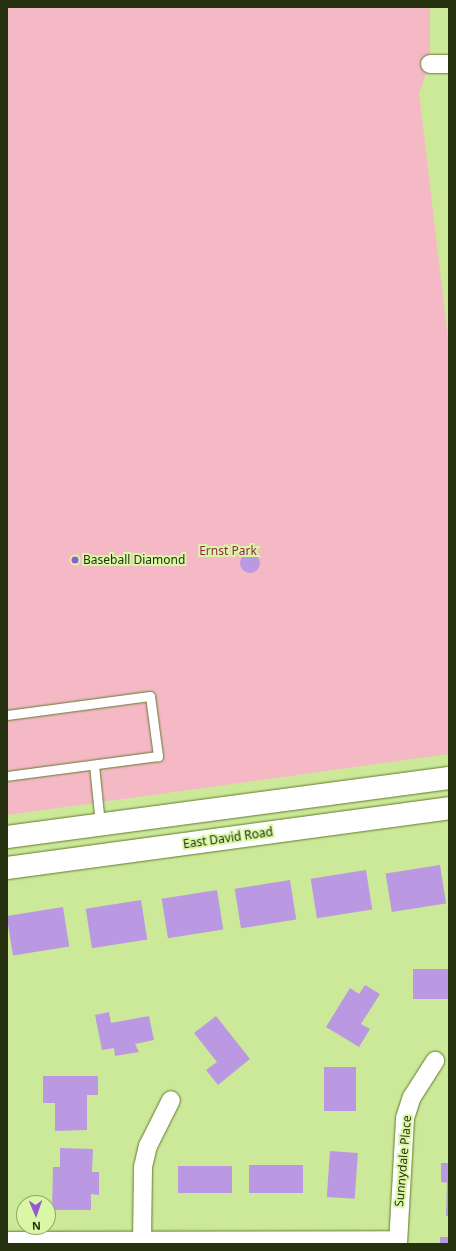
<!DOCTYPE html>
<style>
body{margin:0}
#map{position:relative;width:456px;height:1251px;overflow:hidden;background:#cce999;font-family:"Noto Sans",sans-serif}
div>[style]{position:absolute}
.green>*{inset:0;background:#f4b9c5}
.building>*{inset:0;background:#ba99e2;transform-origin:0 0}
.round{border-radius:50%}
.roads{filter:drop-shadow(0 0 1px #627a2c) drop-shadow(0 0 1px #627a2c)}
.service>*{height:9px;margin:-4.5px;padding:0 4.5px;transform-origin:4.5px;border-radius:4.5px;background:#fff}
.minor>*{height:18px;margin:-9px;padding:0 9px;transform-origin:9px;border-radius:9px;background:#fff}
.tertiary>*{height:22px;margin:-11px;padding:0 11px;transform-origin:11px;border-radius:11px;background:#fff}
.dots>*{width:11px;height:11px;translate:-50% -50%;box-sizing:border-box;border:2px solid #d9f7a5;border-radius:50%}
span{translate:-50% -50%;white-space:nowrap;text-align:center;line-height:1.15;-webkit-text-stroke:4px #d9f7a5;paint-order:stroke}
.park-label{font-size:12px;color:#92254a}
.poi-label{font-size:12px;color:#263110}
.left{translate:0 -50%;text-align:left}
.street-label{font-size:12px;color:#263110}
.frame{position:absolute;inset:0;border:8px solid #263110;pointer-events:none}
.north{position:absolute;left:16px;top:1195px;width:40px;height:40px;box-sizing:border-box;background:#d9f7a5;border:1px solid #91a869;border-radius:50%;rotate:178deg;font-size:11px;font-weight:700;line-height:16px;text-align:center;color:#263110}
.north::after{content:'';display:block;margin:auto;width:14px;height:18px;background:#9559d0;clip-path:polygon(50% 0,100% 100%,50% 72%,0 100%)}
</style>
<div id="map">
<div class="green">
<div style="clip-path:polygon(7px 7px,430px 7px,430px 64px,419px 93px,449px 347px,449px 754px,7px 815px)"></div>
</div>
<div class="building">
<div class="round" style="left:240px;top:553px;width:20px;height:20px"></div>
<div style="left:440px;top:865px;width:39px;height:55px;rotate:81deg"></div>
<div style="left:366px;top:870px;width:40px;height:56px;rotate:81deg"></div>
<div style="left:290px;top:880px;width:40px;height:56px;rotate:81deg"></div>
<div style="left:217px;top:890px;width:40px;height:56px;rotate:81deg"></div>
<div style="left:141px;top:900px;width:40px;height:56px;rotate:81deg"></div>
<div style="left:63px;top:907px;width:40px;height:57px;rotate:81deg"></div>
<div style="left:449px;top:969px;width:30px;height:36px;rotate:90deg"></div>
<div style="clip-path:polygon(365px 985px,380px 994px,361px 1024px,370px 1029px,359px 1047px,326px 1027px,350px 988px,359px 994px)"></div>
<div style="clip-path:polygon(109px 1012px,111px 1023px,149px 1016px,154px 1040px,135px 1044px,139px 1052px,115px 1056px,114px 1048px,102px 1050px,95px 1015px)"></div>
<div style="clip-path:polygon(216px 1016px,250px 1059px,218px 1085px,206px 1070px,217px 1062px,194px 1033px)"></div>
<div style="left:324px;top:1067px;width:32px;height:44px"></div>
<div style="clip-path:polygon(43px 1076px,98px 1076px,98px 1095px,87px 1095px,87px 1130px,55px 1131px,55px 1103px,43px 1103px)"></div>
<div style="clip-path:polygon(60px 1148px,93px 1149px,92px 1172px,99px 1172px,99px 1195px,91px 1194px,91px 1210px,52px 1210px,53px 1167px,60px 1167px)"></div>
<div style="left:330px;top:1151px;width:28px;height:46px;rotate:4deg"></div>
<div style="clip-path:polygon(441px 1163px,449px 1163px,449px 1216px,446px 1216px,447px 1183px,441px 1182px)"></div>
<div style="left:249px;top:1165px;width:54px;height:28px"></div>
<div style="left:178px;top:1166px;width:54px;height:27px"></div>
<div style="left:440px;top:1237px;width:9px;height:7px"></div>
</div>
<div class="roads">
<div class="service">
<div style="left:7px;top:715px;width:144px;rotate:-7.6deg"></div>
<div style="left:150px;top:696px;width:61px;rotate:82.4deg"></div>
<div style="left:158px;top:756px;width:152px;rotate:172.5deg"></div>
<div style="left:94px;top:765px;width:59px;rotate:84.2deg"></div>
</div>
<div class="minor">
<div style="left:430px;top:64px;width:19px"></div>
<div style="left:142px;top:1240px;width:73px;rotate:-89.2deg"></div>
<div style="left:143px;top:1167px;width:22px;rotate:-77deg"></div>
<div style="left:148px;top:1146px;width:51px;rotate:-63.4deg"></div>
<div style="left:7px;top:1241px;width:391px;rotate:-0.1deg"></div>
<div style="left:398px;top:1244px;width:126px;rotate:-86.8deg"></div>
<div style="left:405px;top:1118px;width:22px;rotate:-72deg"></div>
<div style="left:412px;top:1097px;width:43px;rotate:-57.4deg"></div>
</div>
<div class="tertiary">
<div style="left:7px;top:837px;width:446px;rotate:-7.6deg"></div>
<div style="left:7px;top:868px;width:446px;rotate:-7.7deg"></div>
</div>
</div>
<div class="dots">
<div style="left:75px;top:560px;background:#9559d0"></div>
</div>
<div class="park-label">
<span style="left:228px;top:551px">Ernst Park</span>
</div>
<div class="poi-label">
<span class="left" style="left:83px;top:560px">Baseball Diamond</span>
</div>
<div class="street-label">
<span style="left:228px;top:838px;rotate:-8deg">East David Road</span>
<span style="left:403px;top:1161px;rotate:-85deg">Sunnydale Place</span>
</div>
<div class="frame"></div>
<div class="north">N</div>
</div>
